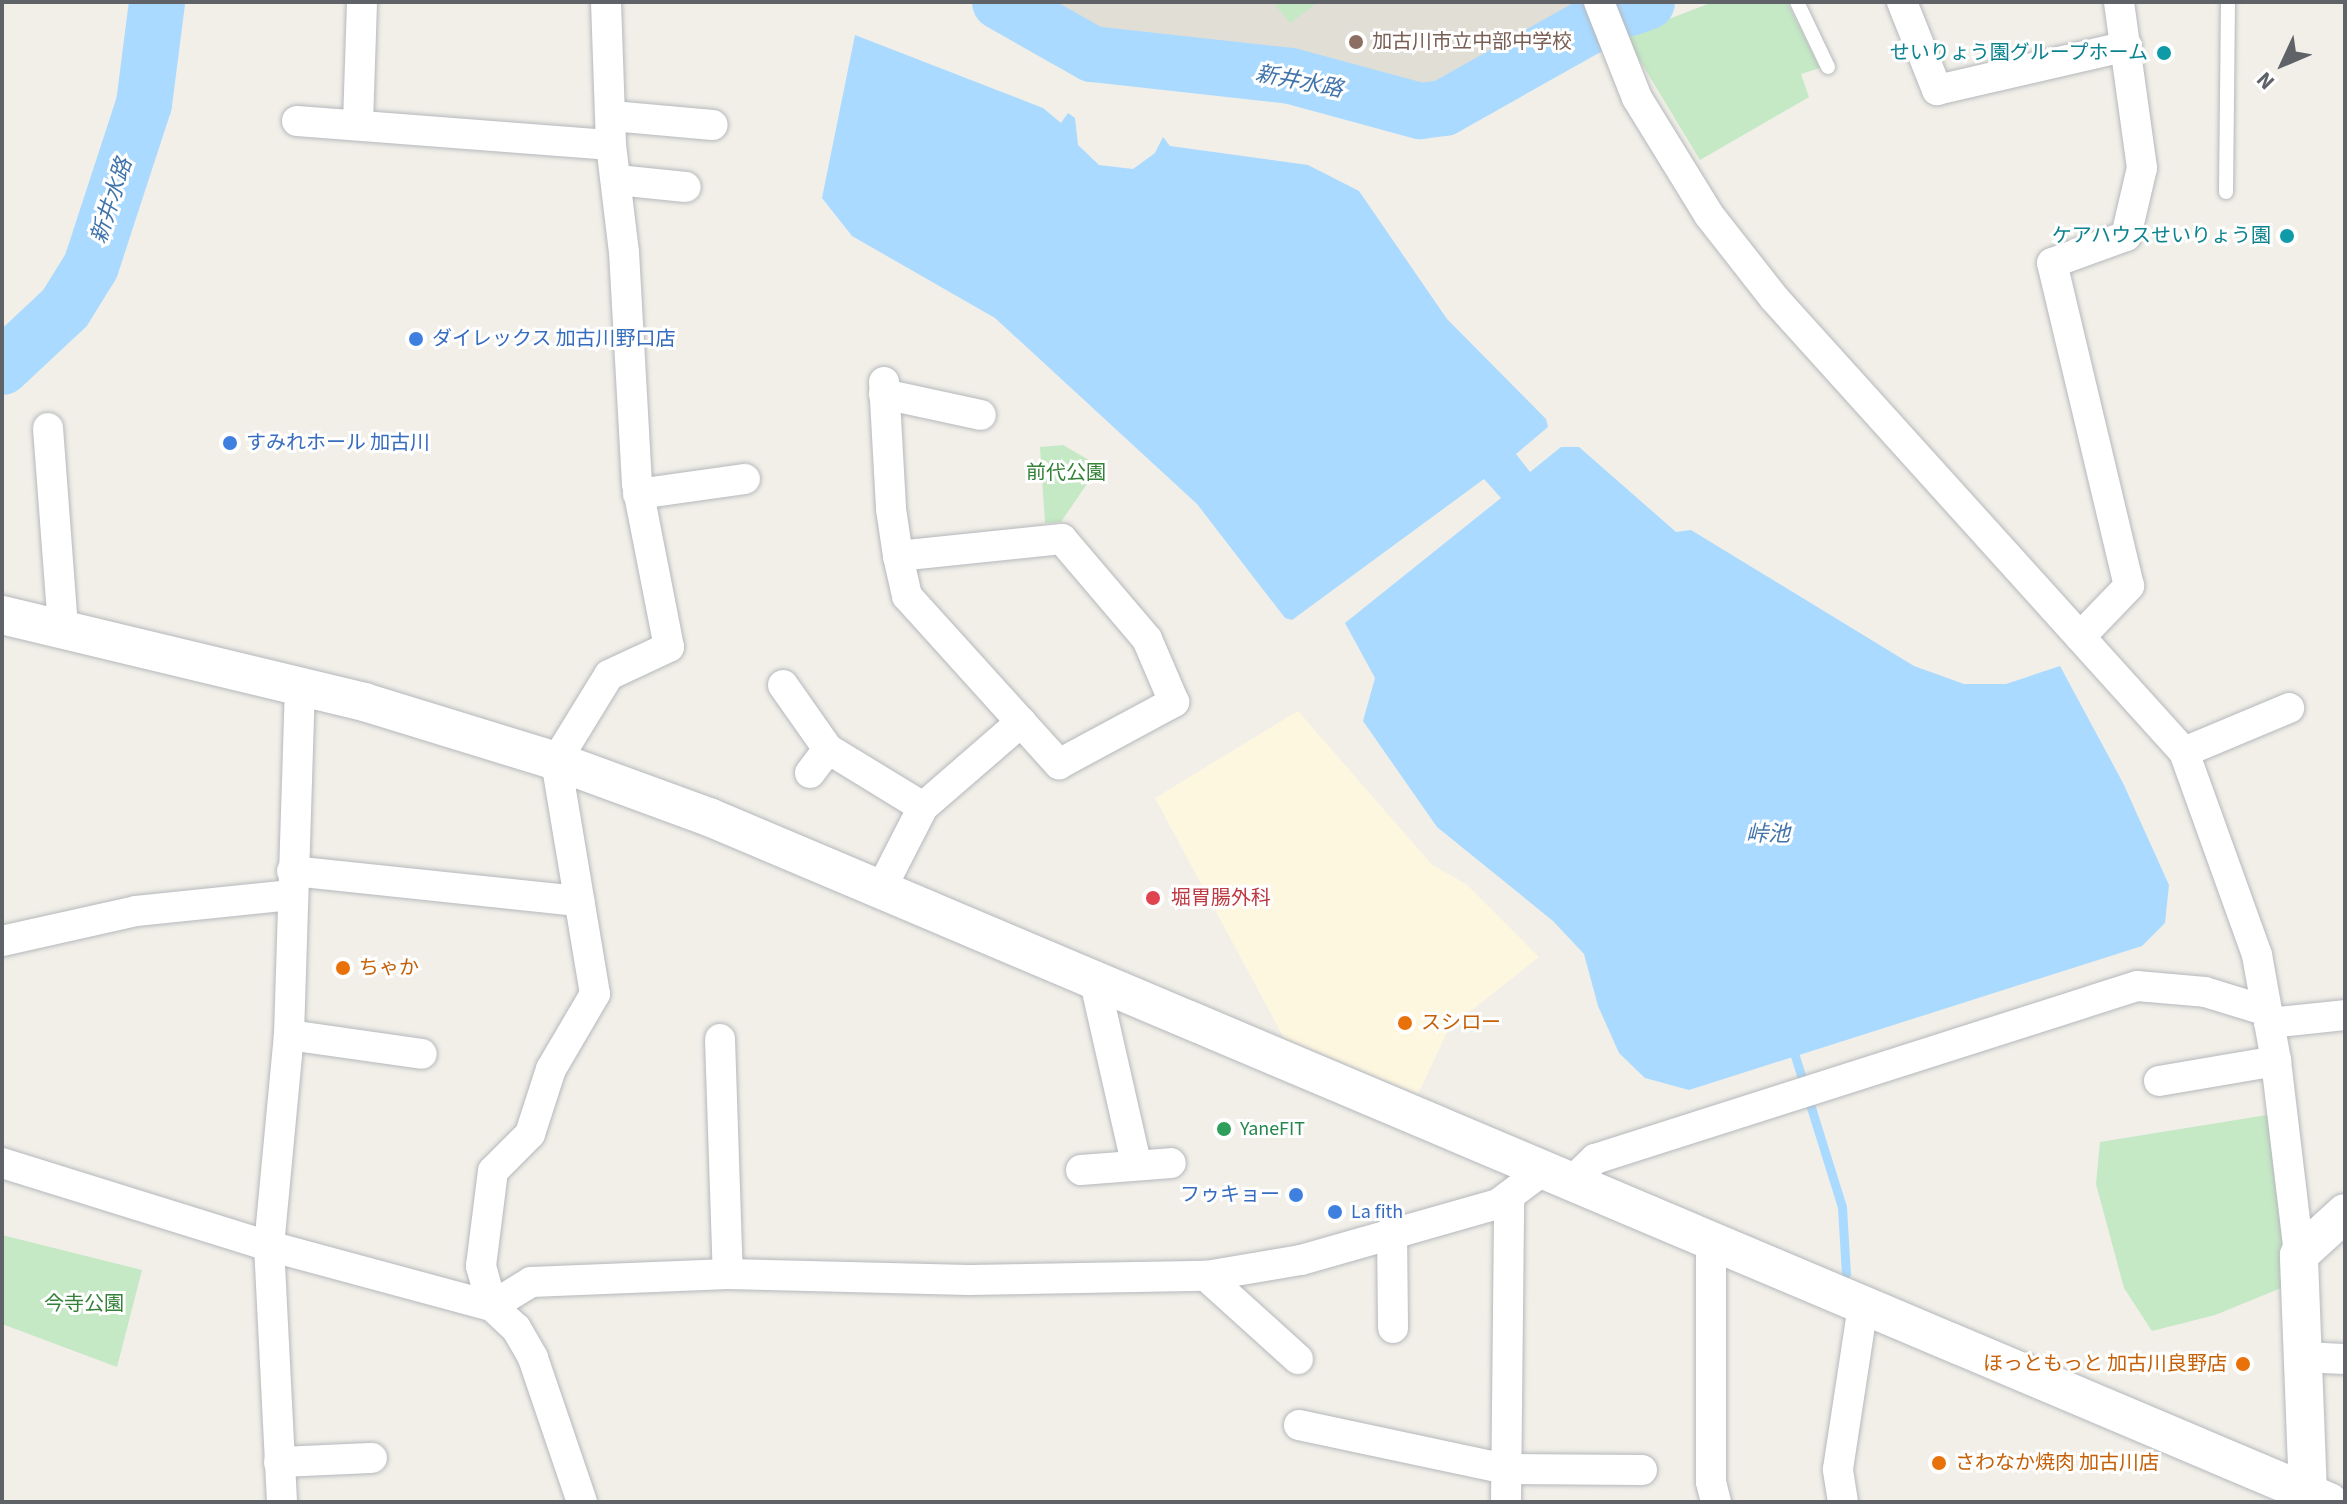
<!DOCTYPE html>
<meta charset="utf-8">
<style>
body{margin:0}
#map{position:relative;width:2347px;height:1504px;overflow:hidden;background:#f1efe8;font-family:"Source Sans 3","Noto Sans JP",sans-serif}
div>[style]{position:absolute}
.commercial>*{inset:0;background:#fef7e0}
.education>*{inset:0;background:#e1ded6}
.green>*{inset:0;background:#c5e8c5}
.water>*{inset:0;background:#aadaff}
.stream>*{height:9px;margin:-4.5px;padding:0 4.5px;transform-origin:4.5px;border-radius:4.5px;background:#aadaff}
.river>*{height:56px;margin:-28px;padding:0 28px;transform-origin:28px;border-radius:28px;background:#aadaff}
.roads{filter:drop-shadow(0 0 2px #b5b8bc) drop-shadow(0 0 2px #b5b8bc)}
.service>*{height:14px;margin:-7px;padding:0 7px;transform-origin:7px;border-radius:7px;background:#fff}
.minor>*{height:30px;margin:-15px;padding:0 15px;transform-origin:15px;border-radius:15px;background:#fff}
.tertiary>*{height:38px;margin:-19px;padding:0 19px;transform-origin:19px;border-radius:19px;background:#fff}
.dots>*{width:22px;height:22px;translate:-50% -50%;box-sizing:border-box;border:4px solid #fff;border-radius:50%}
span{translate:-50% -50%;white-space:nowrap;text-align:center;line-height:1.15;-webkit-text-stroke:6px #fff;paint-order:stroke}
.education-label{font-size:20px;color:#785e54}
.left{translate:0 -50%;text-align:left}
.culture-label{font-size:20px;color:#0d838f}
.right{translate:-100% -50%;text-align:right}
.shop-label{font-size:20px;color:#366cbe}
.park-label{font-size:20px;color:#348238}
.health-label{font-size:20px;color:#be3a42}
.food-label{font-size:20px;color:#c56008}
.leisure-label{font-size:20px;color:#27864d}
.water-label{font-size:22px;color:#4174aa;font-style:italic}
.frame{position:absolute;inset:0;border:4px solid #5f6368;pointer-events:none}
.north{position:absolute;left:2243px;top:24px;width:80px;height:80px;-webkit-text-stroke:6px #fff;paint-order:stroke;rotate:226deg;font-size:22px;font-weight:700;line-height:32px;text-align:center;color:#5f6368}
.north::after{content:'';display:block;margin:auto;width:28px;height:36px;background:#5f6368;clip-path:polygon(50% 0,100% 100%,50% 72%,0 100%)}
</style>
<div id="map">
<div class="commercial">
<div style="clip-path:polygon(1298px 711px,1432px 865px,1466px 884px,1539px 957px,1449px 1028px,1418px 1094px,1284px 1038px,1155px 798px)"></div>
</div>
<div class="education">
<div style="clip-path:polygon(1032px 2px,1587px 2px,1589px 11px,1433px 93px,1278px 50px,1089px 34px)"></div>
</div>
<div class="green">
<div style="clip-path:polygon(1273px 2px,1318px 2px,1290px 23px)"></div>
<div style="clip-path:polygon(1713px 2px,1787px 2px,1820px 68px,1801px 74px,1809px 97px,1700px 160px,1625px 36px)"></div>
<div style="clip-path:polygon(1063px 445px,1099px 466px,1061px 522px,1045px 523px,1040px 447px)"></div>
<div style="clip-path:polygon(2273px 1114px,2286px 1286px,2215px 1315px,2152px 1331px,2124px 1288px,2096px 1184px,2100px 1142px)"></div>
<div style="clip-path:polygon(2px 1235px,142px 1270px,117px 1367px,2px 1324px)"></div>
</div>
<div class="water">
<div style="clip-path:polygon(855px 35px,1043px 108px,1061px 123px,1068px 113px,1075px 118px,1078px 145px,1099px 165px,1133px 169px,1155px 153px,1163px 137px,1170px 146px,1308px 165px,1359px 191px,1447px 319px,1546px 419px,1548px 427px,1516px 454px,1530px 472px,1561px 447px,1579px 447px,1676px 532px,1691px 530px,1914px 666px,1964px 684px,2006px 684px,2060px 666px,2123px 783px,2169px 885px,2165px 923px,2142px 946px,1689px 1090px,1645px 1078px,1619px 1053px,1598px 1006px,1584px 954px,1553px 921px,1437px 827px,1363px 721px,1375px 678px,1345px 623px,1501px 498px,1484px 479px,1292px 620px,1285px 618px,1197px 504px,995px 318px,852px 236px,822px 198px)"></div>
</div>
<div class="stream">
<div style="left:1795px;top:1056px;width:158px;rotate:72.7deg"></div>
<div style="left:1842px;top:1207px;width:67px;rotate:86.6deg"></div>
</div>
<div class="river">
<div style="left:1000px;top:2px;width:106px;rotate:29.5deg"></div>
<div style="left:1092px;top:54px;width:200px;rotate:6.3deg"></div>
<div style="left:1291px;top:76px;width:134px;rotate:15.2deg"></div>
<div style="left:1420px;top:111px;width:24px;rotate:-7deg"></div>
<div style="left:1444px;top:108px;width:165px;rotate:-29.4deg"></div>
<div style="left:1630px;top:8px;width:18px;rotate:-19deg"></div>
<div style="left:2px;top:367px;width:86px;rotate:-43.1deg"></div>
<div style="left:65px;top:308px;width:49px;rotate:-58.2deg"></div>
<div style="left:91px;top:266px;width:170px;rotate:-71.9deg"></div>
<div style="left:144px;top:104px;width:103px;rotate:-82.7deg"></div>
</div>
<div class="roads">
<div class="service">
<div style="left:1797px;top:2px;width:72px;rotate:64.5deg"></div>
<div style="left:2226px;top:192px;width:190px;rotate:-89.4deg"></div>
</div>
<div class="minor">
<div style="left:606px;top:2px;width:143px;rotate:88deg"></div>
<div style="left:611px;top:145px;width:108px;rotate:83.1deg"></div>
<div style="left:624px;top:252px;width:232px;rotate:86.8deg"></div>
<div style="left:637px;top:484px;width:166px;rotate:78.9deg"></div>
<div style="left:669px;top:647px;width:66px;rotate:155deg"></div>
<div style="left:609px;top:675px;width:101px;rotate:121.6deg"></div>
<div style="left:556px;top:761px;width:236px;rotate:80.5deg"></div>
<div style="left:595px;top:994px;width:87px;rotate:120.4deg"></div>
<div style="left:551px;top:1069px;width:68px;rotate:107.9deg"></div>
<div style="left:530px;top:1134px;width:52px;rotate:135deg"></div>
<div style="left:493px;top:1171px;width:96px;rotate:97.2deg"></div>
<div style="left:481px;top:1266px;width:41px;rotate:74.6deg"></div>
<div style="left:492px;top:1306px;width:46px;rotate:-31.6deg"></div>
<div style="left:531px;top:1282px;width:197px;rotate:-2.3deg"></div>
<div style="left:728px;top:1274px;width:241px;rotate:1.4deg"></div>
<div style="left:969px;top:1280px;width:237px;rotate:-1deg"></div>
<div style="left:1206px;top:1276px;width:96px;rotate:-9.6deg"></div>
<div style="left:1301px;top:1260px;width:205px;rotate:-15.9deg"></div>
<div style="left:1498px;top:1204px;width:55px;rotate:-36.9deg"></div>
<div style="left:1599px;top:2px;width:103px;rotate:68.4deg"></div>
<div style="left:1637px;top:98px;width:137px;rotate:58.4deg"></div>
<div style="left:1709px;top:215px;width:105px;rotate:51.9deg"></div>
<div style="left:1774px;top:298px;width:612px;rotate:47.92deg"></div>
<div style="left:2184px;top:752px;width:216px;rotate:70.2deg"></div>
<div style="left:2257px;top:955px;width:108px;rotate:79.8deg"></div>
<div style="left:2276px;top:1061px;width:195px;rotate:83.2deg"></div>
<div style="left:1902px;top:2px;width:95px;rotate:68.3deg"></div>
<div style="left:1937px;top:90px;width:195px;rotate:-13deg"></div>
<div style="left:612px;top:116px;width:101px;rotate:5.1deg"></div>
<div style="left:297px;top:121px;width:315px;rotate:4.4deg"></div>
<div style="left:358px;top:123px;width:121px;rotate:-88.1deg"></div>
<div style="left:617px;top:180px;width:69px;rotate:5.8deg"></div>
<div style="left:884px;top:382px;width:127px;rotate:86.8deg"></div>
<div style="left:891px;top:509px;width:48px;rotate:81.5deg"></div>
<div style="left:898px;top:556px;width:41px;rotate:77.3deg"></div>
<div style="left:907px;top:596px;width:227px;rotate:47.9deg"></div>
<div style="left:1059px;top:764px;width:131px;rotate:-28.3deg"></div>
<div style="left:1174px;top:702px;width:69px;rotate:-113.2deg"></div>
<div style="left:1147px;top:639px;width:131px;rotate:-130.4deg"></div>
<div style="left:1062px;top:539px;width:165px;rotate:174.1deg"></div>
<div style="left:884px;top:394px;width:99px;rotate:12.2deg"></div>
<div style="left:48px;top:428px;width:201px;rotate:85.7deg"></div>
<div style="left:638px;top:494px;width:108px;rotate:-8deg"></div>
<div style="left:2080px;top:637px;width:71px;rotate:-46.1deg"></div>
<div style="left:2129px;top:586px;width:332px;rotate:-103.4deg"></div>
<div style="left:2052px;top:263px;width:79px;rotate:-20deg"></div>
<div style="left:2126px;top:236px;width:70px;rotate:-76.8deg"></div>
<div style="left:2142px;top:168px;width:168px;rotate:-97.9deg"></div>
<div style="left:783px;top:685px;width:78px;rotate:54.9deg"></div>
<div style="left:828px;top:749px;width:111px;rotate:31.4deg"></div>
<div style="left:2184px;top:752px;width:114px;rotate:-22.7deg"></div>
<div style="left:810px;top:773px;width:30px;rotate:-53deg"></div>
<div style="left:292px;top:871px;width:289px;rotate:6deg"></div>
<div style="left:881px;top:889px;width:92px;rotate:-62.9deg"></div>
<div style="left:923px;top:807px;width:130px;rotate:-40.9deg"></div>
<div style="left:2px;top:941px;width:137px;rotate:-12.6deg"></div>
<div style="left:136px;top:911px;width:156px;rotate:-5.9deg"></div>
<div style="left:1094px;top:978px;width:190px;rotate:77.2deg"></div>
<div style="left:2269px;top:1023px;width:76px;rotate:-6deg"></div>
<div style="left:289px;top:1035px;width:134px;rotate:8.1deg"></div>
<div style="left:720px;top:1039px;width:235px;rotate:88.1deg"></div>
<div style="left:2159px;top:1081px;width:119px;rotate:-9.7deg"></div>
<div style="left:2px;top:1163px;width:280px;rotate:17.3deg"></div>
<div style="left:269px;top:1246px;width:231px;rotate:15.1deg"></div>
<div style="left:492px;top:1306px;width:33px;rotate:43deg"></div>
<div style="left:516px;top:1328px;width:34px;rotate:60deg"></div>
<div style="left:533px;top:1358px;width:152px;rotate:71.2deg"></div>
<div style="left:1081px;top:1170px;width:90px;rotate:-4.4deg"></div>
<div style="left:1570px;top:1183px;width:35px;rotate:-44deg"></div>
<div style="left:1595px;top:1159px;width:569px;rotate:-17.7deg"></div>
<div style="left:2137px;top:986px;width:68px;rotate:5deg"></div>
<div style="left:2205px;top:992px;width:65px;rotate:17deg"></div>
<div style="left:1392px;top:1230px;width:98px;rotate:89.4deg"></div>
<div style="left:1711px;top:1240px;width:242px;rotate:90deg"></div>
<div style="left:1711px;top:1482px;width:21px;rotate:76deg"></div>
<div style="left:1206px;top:1276px;width:124px;rotate:42.1deg"></div>
<div style="left:2302px;top:1357px;width:43px;rotate:2.7deg"></div>
<div style="left:1299px;top:1425px;width:212px;rotate:12deg"></div>
<div style="left:1506px;top:1469px;width:136px;rotate:0.4deg"></div>
<div style="left:279px;top:1462px;width:93px;rotate:-2.5deg"></div>
<div style="left:282px;top:1502px;width:256px;rotate:-92.9deg"></div>
<div style="left:269px;top:1246px;width:212px;rotate:-84.6deg"></div>
<div style="left:289px;top:1035px;width:350px;rotate:-88.2deg"></div>
<div style="left:1506px;top:1502px;width:306px;rotate:-89.4deg"></div>
<div style="left:1843px;top:1502px;width:33px;rotate:-99deg"></div>
<div style="left:1838px;top:1469px;width:165px;rotate:-81.3deg"></div>
</div>
<div class="tertiary">
<div style="left:2px;top:615px;width:372px;rotate:13.5deg"></div>
<div style="left:364px;top:702px;width:201px;rotate:17.1deg"></div>
<div style="left:556px;top:761px;width:163px;rotate:20.1deg"></div>
<div style="left:709px;top:817px;width:1759px;rotate:22.92deg"></div>
<div style="left:2308px;top:1493px;width:238px;rotate:-92.2deg"></div>
<div style="left:2299px;top:1255px;width:62px;rotate:-42.4deg"></div>
</div>
</div>
<div class="dots">
<div style="left:1356px;top:42px;background:#8d6e63"></div>
<div style="left:2164px;top:53px;background:#0f9aa8"></div>
<div style="left:2287px;top:236px;background:#0f9aa8"></div>
<div style="left:416px;top:339px;background:#3f7fe0"></div>
<div style="left:230px;top:443px;background:#3f7fe0"></div>
<div style="left:1153px;top:898px;background:#e0444e"></div>
<div style="left:343px;top:968px;background:#e8710a"></div>
<div style="left:1405px;top:1023px;background:#e8710a"></div>
<div style="left:1224px;top:1129px;background:#2e9e5b"></div>
<div style="left:1296px;top:1195px;background:#3f7fe0"></div>
<div style="left:1335px;top:1212px;background:#3f7fe0"></div>
<div style="left:2243px;top:1364px;background:#e8710a"></div>
<div style="left:1939px;top:1463px;background:#e8710a"></div>
</div>
<div class="education-label">
<span class="left" style="left:1372px;top:42px">加古川市立中部中学校</span>
</div>
<div class="culture-label">
<span class="right" style="left:2148px;top:53px">せいりょう園グループホーム</span>
<span class="right" style="left:2271px;top:236px">ケアハウスせいりょう園</span>
</div>
<div class="shop-label">
<span class="left" style="left:432px;top:339px">ダイレックス 加古川野口店</span>
<span class="left" style="left:246px;top:443px">すみれホール 加古川</span>
<span class="right" style="left:1280px;top:1195px">フゥキョー</span>
<span class="left" style="left:1351px;top:1212px">La fith</span>
</div>
<div class="park-label">
<span style="left:1066px;top:473px">前代公園</span>
<span style="left:84px;top:1304px">今寺公園</span>
</div>
<div class="health-label">
<span class="left" style="left:1171px;top:898px">堀胃腸外科</span>
</div>
<div class="food-label">
<span class="left" style="left:359px;top:968px">ちゃか</span>
<span class="left" style="left:1421px;top:1023px">スシロー</span>
<span class="right" style="left:2227px;top:1364px">ほっともっと 加古川良野店</span>
<span class="left" style="left:1955px;top:1463px">さわなか焼肉 加古川店</span>
</div>
<div class="leisure-label">
<span class="left" style="left:1240px;top:1129px">YaneFIT</span>
</div>
<div class="water-label">
<span style="left:1299px;top:82px;rotate:11deg">新井水路</span>
<span style="left:112px;top:201px;rotate:-72deg">新井水路</span>
<span style="left:1768px;top:835px">峠池</span>
</div>
<div class="frame"></div>
<div class="north">N</div>
</div>
